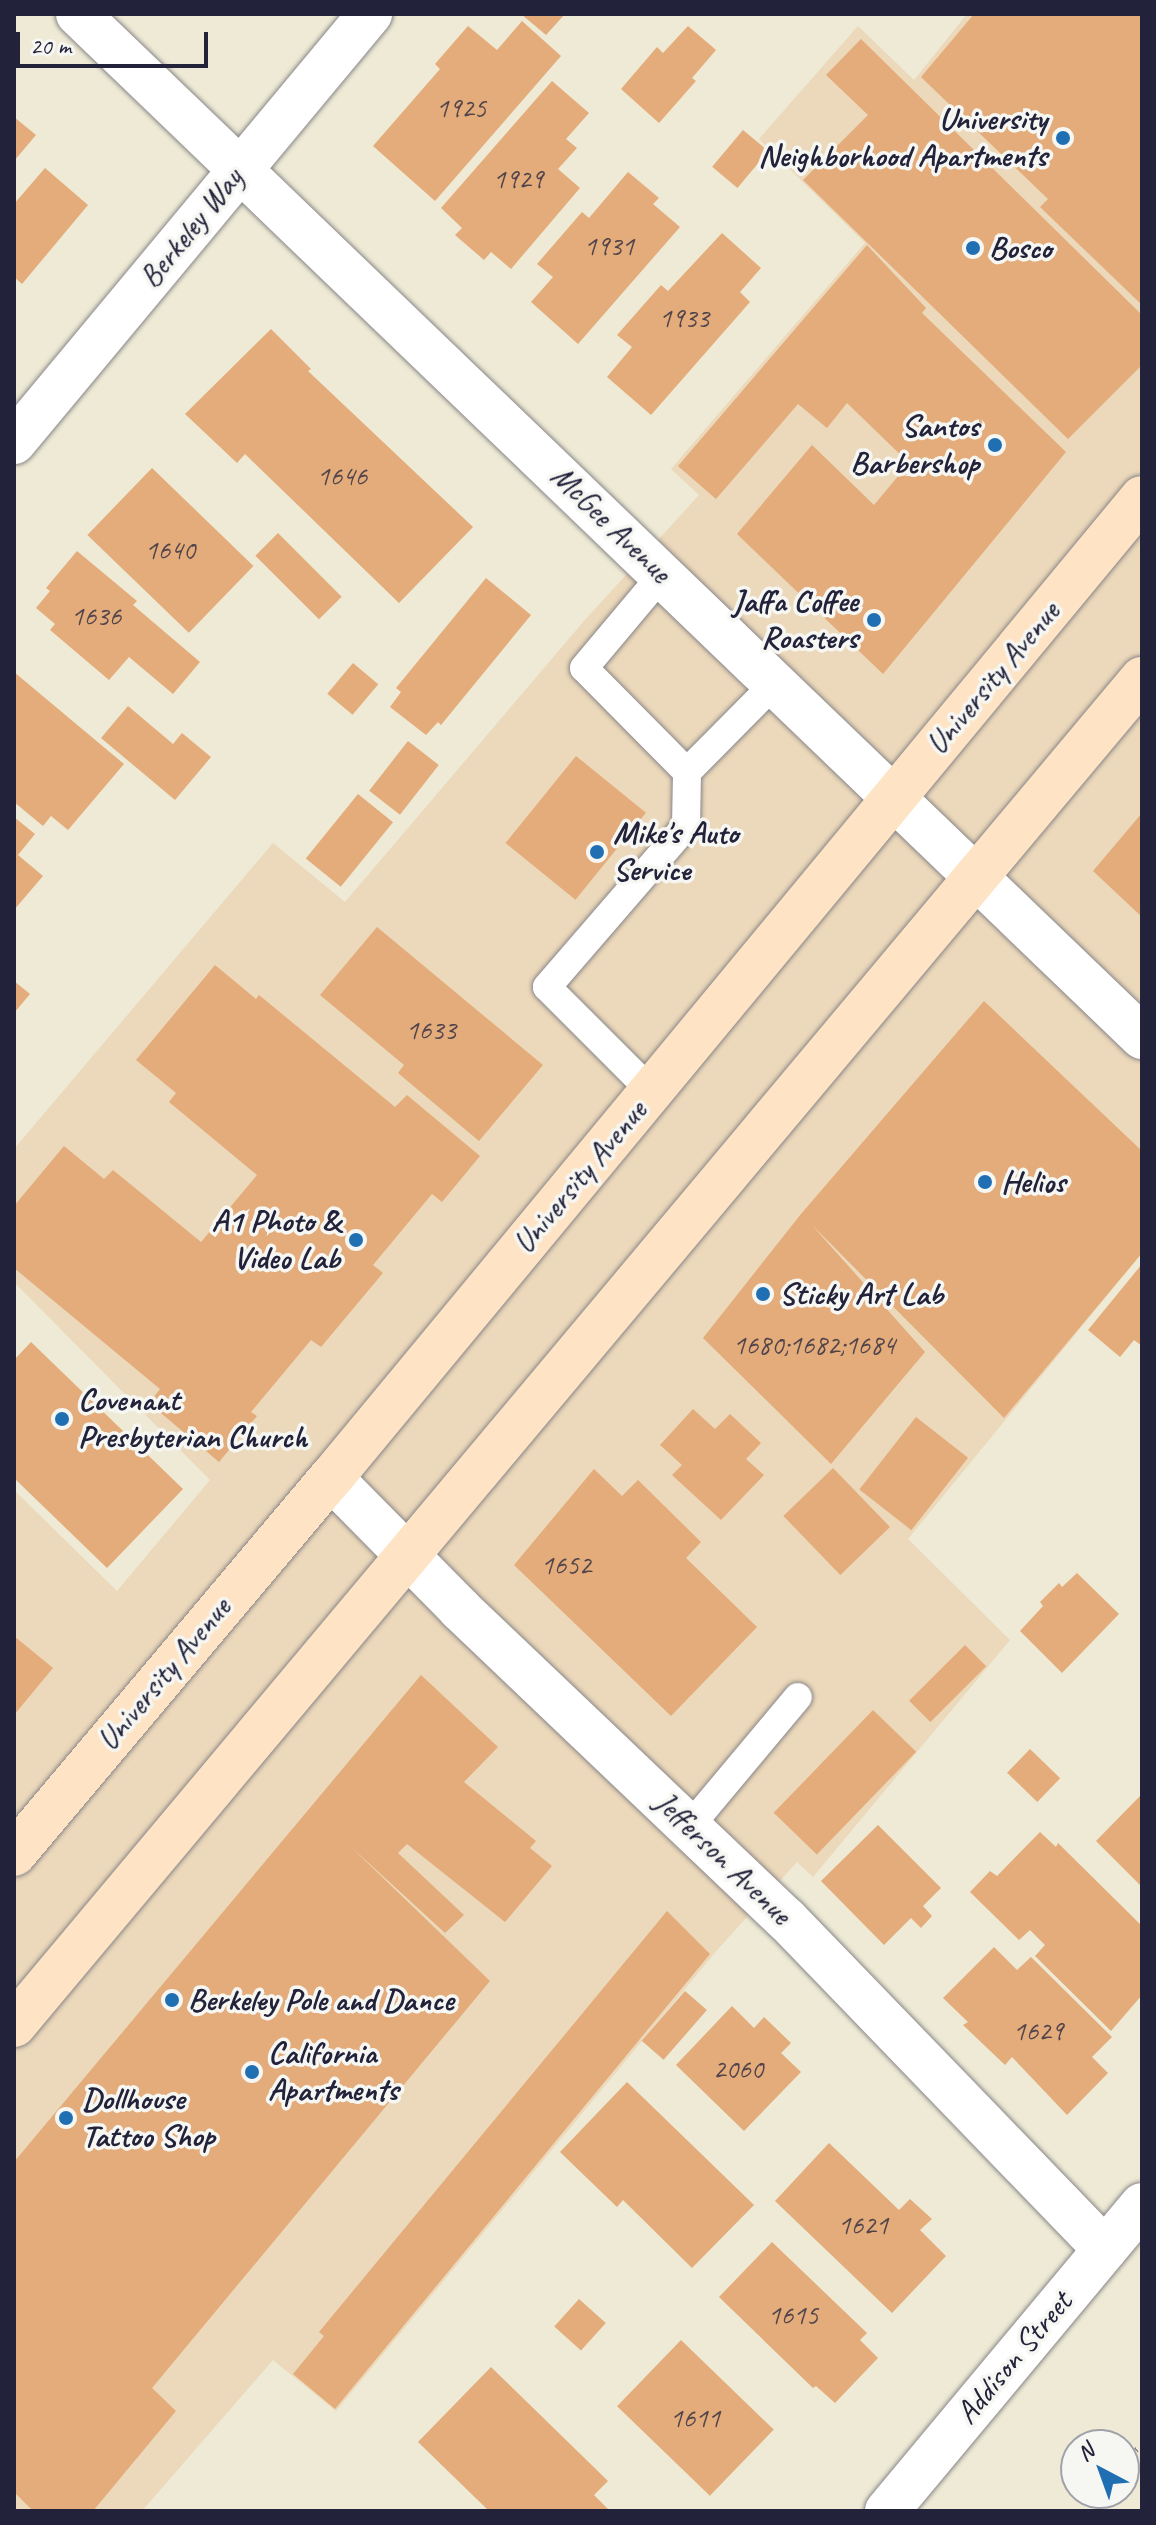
<!DOCTYPE html>
<style>
body{margin:0}
#map{position:relative;width:1156px;height:2525px;overflow:hidden;background:#eeead5;font-family:Caveat,sans-serif}
div>[style]{position:absolute}
.built>*{inset:0;background:#ecd8ba}
.building>*{inset:0;background:#e3ac7a;transform-origin:0 0}
.path>*{height:5px;margin-top:-2.5px;transform-origin:0;background:repeating-linear-gradient(90deg,#888688 0 2px,transparent 0 8px)}
.roads{filter:drop-shadow(0 0 2px #888688) drop-shadow(0 0 2px #888688)}
.lane>*{height:28px;margin:-14px;padding:0 14px;transform-origin:14px;border-radius:14px;background:#fff}
.street>*{height:44px;margin:-22px;padding:0 22px;transform-origin:22px;border-radius:22px;background:#fff}
.secondary>*{height:44px;margin:-22px;padding:0 22px;transform-origin:22px;border-radius:22px;background:#fee4c5}
.dots>*{width:22px;height:22px;translate:-50% -50%;box-sizing:border-box;border:4px solid #f6f6f2;border-radius:50%}
span{translate:-50% -50%;white-space:nowrap;text-align:center;line-height:1.15;-webkit-text-stroke:7px #f6f6f2;paint-order:stroke}
.number-label{font-size:28px;color:#52444b}
.number-label span{-webkit-text-stroke-width:0}
.poi-label{font-size:32px;color:#22223b;font-weight:700}
.right{translate:-100% -50%;text-align:right}
.left{translate:0 -50%;text-align:left}
.street-label{font-size:32px;color:#22223b}
.frame{position:absolute;inset:0;border:16px solid #22223b;pointer-events:none}
.north{position:absolute;left:1060px;top:2429px;width:80px;height:80px;box-sizing:border-box;background:#f6f6f2;border:2px solid #a1a1a9;border-radius:50%;rotate:319deg;font-size:22px;font-weight:700;line-height:32px;text-align:center;color:#22223b}
.north::after{content:'';display:block;margin:auto;width:28px;height:36px;background:#1f6fb2;clip-path:polygon(50% 0,100% 100%,50% 72%,0 100%)}
.scale{position:absolute;left:16px;top:32px;width:192px;height:36px;box-sizing:border-box;border:4px solid #22223b;border-top:0;padding-left:10px;font-size:24px;line-height:28px;white-space:nowrap;color:#22223b;-webkit-text-stroke:6px #f6f6f2;paint-order:stroke}
</style>
<div id="map">
<div class="built">
<div style="clip-path:polygon(967px 14px,1142px 14px,1142px 1253px,908px 1539px,1010px 1640px,813px 1877px,797px 1862px,718px 1949px,336px 2411px,273px 2360px,142px 2511px,14px 2511px,14px 1490px,117px 1591px,210px 1480px,14px 1282px,14px 1149px,273px 843px,345px 902px,584px 621px,699px 495px,671px 469px,865px 243px,759px 139px,858px 26px,914px 80px)"></div>
</div>
<div class="building">
<div style="clip-path:polygon(521px 14px,565px 14px,546px 35px)"></div>
<div style="clip-path:polygon(974px 14px,1142px 14px,1142px 305px,1040px 207px,1048px 199px,921px 77px)"></div>
<div style="clip-path:polygon(522px 21px,561px 56px,435px 201px,373px 146px,440px 69px,435px 64px,468px 26px,497px 50px)"></div>
<div style="clip-path:polygon(688px 26px,716px 50px,692px 78px,696px 81px,659px 123px,621px 89px,657px 47px,663px 53px)"></div>
<div style="clip-path:polygon(861px 39px,1142px 315px,1142px 365px,1068px 439px,803px 180px,868px 115px,826px 75px)"></div>
<div style="clip-path:polygon(552px 81px,589px 113px,566px 139px,577px 148px,558px 169px,580px 188px,511px 269px,491px 252px,484px 260px,455px 235px,462px 228px,441px 208px)"></div>
<div style="clip-path:polygon(14px 117px,36px 135px,14px 161px)"></div>
<div style="left:743px;top:130px;width:33px;height:48px;rotate:40deg"></div>
<div style="clip-path:polygon(45px 168px,88px 205px,22px 284px,14px 277px,14px 204px)"></div>
<div style="clip-path:polygon(628px 172px,659px 198px,653px 204px,680px 227px,578px 344px,531px 302px,553px 277px,537px 264px,582px 212px,589px 218px)"></div>
<div style="clip-path:polygon(722px 233px,761px 268px,740px 292px,750px 302px,651px 415px,607px 377px,632px 347px,617px 335px,661px 285px,668px 291px)"></div>
<div style="clip-path:polygon(867px 245px,926px 308px,922px 313px,1066px 452px,883px 674px,737px 534px,812px 445px,874px 505px,909px 463px,847px 403px,827px 428px,798px 404px,716px 499px,678px 466px)"></div>
<div style="clip-path:polygon(271px 329px,311px 369px,308px 371px,473px 527px,399px 603px,245px 454px,237px 463px,185px 414px)"></div>
<div style="left:152px;top:468px;width:141px;height:93px;rotate:44deg"></div>
<div style="left:278px;top:533px;width:90px;height:32px;rotate:45deg"></div>
<div style="clip-path:polygon(77px 551px,137px 601px,133px 605px,200px 662px,173px 694px,129px 657px,109px 680px,50px 630px,55px 624px,36px 608px,50px 591px,46px 588px)"></div>
<div style="clip-path:polygon(486px 578px,531px 615px,441px 725px,438px 722px,426px 735px,390px 707px,401px 692px,396px 688px)"></div>
<div style="left:353px;top:663px;width:33px;height:40px;rotate:40deg"></div>
<div style="clip-path:polygon(14px 672px,124px 764px,68px 830px,51px 816px,43px 826px,14px 802px)"></div>
<div style="clip-path:polygon(128px 706px,173px 744px,182px 733px,211px 757px,175px 800px,101px 738px)"></div>
<div style="left:408px;top:741px;width:39px;height:63px;rotate:38deg"></div>
<div style="left:576px;top:756px;width:90px;height:112px;rotate:39deg"></div>
<div style="left:358px;top:794px;width:45px;height:83px;rotate:39deg"></div>
<div style="clip-path:polygon(1142px 813px,1142px 917px,1093px 871px)"></div>
<div style="clip-path:polygon(14px 817px,35px 834px,18px 855px,43px 876px,14px 910px)"></div>
<div style="clip-path:polygon(377px 927px,543px 1065px,479px 1141px,398px 1073px,404px 1065px,320px 995px)"></div>
<div style="clip-path:polygon(215px 965px,256px 999px,259px 995px,395px 1107px,407px 1095px,480px 1156px,442px 1202px,432px 1194px,373px 1265px,383px 1273px,321px 1347px,311px 1340px,251px 1412px,257px 1416px,219px 1462px,149px 1403px,160px 1389px,14px 1268px,14px 1206px,64px 1146px,104px 1179px,113px 1170px,201px 1242px,257px 1175px,169px 1102px,176px 1093px,136px 1060px)"></div>
<div style="clip-path:polygon(14px 981px,30px 994px,14px 1013px)"></div>
<div style="clip-path:polygon(984px 1001px,1142px 1151px,1142px 1253px,1004px 1418px,811px 1224px,925px 1352px,831px 1464px,703px 1338px,801px 1214px)"></div>
<div style="clip-path:polygon(1142px 1264px,1142px 1346px,1134px 1340px,1120px 1357px,1088px 1330px)"></div>
<div style="clip-path:polygon(31px 1342px,183px 1489px,107px 1568px,14px 1478px,14px 1360px)"></div>
<div style="clip-path:polygon(693px 1409px,715px 1429px,730px 1414px,761px 1443px,746px 1459px,764px 1475px,721px 1520px,672px 1475px,682px 1465px,660px 1445px)"></div>
<div style="left:916px;top:1417px;width:66px;height:92px;rotate:38deg"></div>
<div style="left:833px;top:1468px;width:82px;height:69px;rotate:46deg"></div>
<div style="clip-path:polygon(594px 1469px,622px 1496px,638px 1480px,701px 1542px,686px 1558px,757px 1627px,671px 1716px,514px 1565px)"></div>
<div style="clip-path:polygon(1077px 1573px,1119px 1614px,1062px 1673px,1020px 1631px,1043px 1606px,1040px 1602px,1059px 1583px,1062px 1587px)"></div>
<div style="clip-path:polygon(14px 1636px,53px 1668px,14px 1715px)"></div>
<div style="left:965px;top:1645px;width:30px;height:79px;rotate:45deg"></div>
<div style="clip-path:polygon(421px 1675px,498px 1747px,464px 1782px,536px 1841px,530px 1848px,552px 1866px,505px 1922px,407px 1844px,398px 1853px,464px 1915px,445px 1933px,349px 1845px,490px 1981px,152px 2388px,176px 2411px,93px 2511px,33px 2511px,14px 2492px,14px 2162px)"></div>
<div style="left:873px;top:1710px;width:60px;height:143px;rotate:44deg"></div>
<div style="left:1030px;top:1749px;width:42px;height:33px;rotate:44deg"></div>
<div style="clip-path:polygon(1142px 1794px,1142px 1887px,1096px 1841px)"></div>
<div style="clip-path:polygon(878px 1825px,941px 1888px,923px 1906px,932px 1916px,921px 1928px,911px 1918px,884px 1945px,821px 1881px)"></div>
<div style="clip-path:polygon(1040px 1832px,1056px 1847px,1058px 1843px,1142px 1926px,1142px 1995px,1111px 2031px,1035px 1956px,1045px 1945px,1030px 1930px,1019px 1940px,970px 1892px,990px 1871px,997px 1876px)"></div>
<div style="clip-path:polygon(667px 1911px,710px 1954px,335px 2409px,293px 2374px,324px 2336px,319px 2332px)"></div>
<div style="clip-path:polygon(994px 1947px,1017px 1970px,1031px 1957px,1112px 2037px,1092px 2057px,1108px 2073px,1067px 2115px,1012px 2057px,1005px 2065px,963px 2025px,968px 2022px,943px 1998px)"></div>
<div style="left:685px;top:1991px;width:29px;height:66px;rotate:41deg"></div>
<div style="clip-path:polygon(732px 2006px,754px 2028px,764px 2017px,791px 2043px,781px 2053px,801px 2072px,744px 2131px,676px 2065px)"></div>
<div style="clip-path:polygon(627px 2082px,754px 2205px,692px 2268px,623px 2200px,617px 2207px,560px 2152px)"></div>
<div style="clip-path:polygon(829px 2143px,899px 2210px,910px 2199px,932px 2219px,920px 2230px,946px 2256px,892px 2313px,775px 2201px)"></div>
<div style="clip-path:polygon(772px 2242px,867px 2333px,860px 2340px,878px 2358px,835px 2403px,816px 2386px,813px 2388px,719px 2297px)"></div>
<div style="left:579px;top:2299px;width:36px;height:37px;rotate:42deg"></div>
<div style="left:681px;top:2340px;width:129px;height:92px;rotate:44deg"></div>
<div style="clip-path:polygon(491px 2367px,608px 2481px,594px 2495px,610px 2511px,489px 2511px,418px 2442px)"></div>
</div>
<div class="path">
<div style="left:1124px;top:2461px;width:25px;rotate:-43deg"></div>
</div>
<div class="roads">
<div class="lane">
<div style="left:687px;top:772px;width:127px;rotate:-45.3deg"></div>
<div style="left:651px;top:1091px;width:147px;rotate:-135deg"></div>
<div style="left:547px;top:987px;width:213px;rotate:-49.2deg"></div>
<div style="left:686px;top:826px;width:54px;rotate:-88.9deg"></div>
<div style="left:687px;top:772px;width:146px;rotate:-134.7deg"></div>
<div style="left:584px;top:668px;width:123px;rotate:-50deg"></div>
<div style="left:690px;top:1826px;width:168px;rotate:-50.1deg"></div>
</div>
<div class="street">
<div style="left:78px;top:14px;width:1476px;rotate:43.87deg"></div>
<div style="left:14px;top:442px;width:557px;rotate:-50.25deg"></div>
<div style="left:331px;top:1478px;width:184px;rotate:45.4deg"></div>
<div style="left:460px;top:1609px;width:450px;rotate:43.6deg"></div>
<div style="left:786px;top:1919px;width:459px;rotate:46deg"></div>
<div style="left:887px;top:2511px;width:398px;rotate:-50.2deg"></div>
</div>
<div class="secondary">
<div style="left:14px;top:1854px;width:492px;rotate:-49.9deg"></div>
<div style="left:331px;top:1478px;width:1272px;rotate:-50.39deg"></div>
<div style="left:14px;top:2025px;width:1756px;rotate:-50.04deg"></div>
</div>
</div>
<div class="dots">
<div style="left:1063px;top:138px;background:#1f6fb2"></div>
<div style="left:973px;top:248px;background:#1f6fb2"></div>
<div style="left:995px;top:445px;background:#1f6fb2"></div>
<div style="left:874px;top:620px;background:#1f6fb2"></div>
<div style="left:597px;top:852px;background:#1f6fb2"></div>
<div style="left:985px;top:1182px;background:#1f6fb2"></div>
<div style="left:356px;top:1240px;background:#1f6fb2"></div>
<div style="left:763px;top:1294px;background:#1f6fb2"></div>
<div style="left:62px;top:1419px;background:#1f6fb2"></div>
<div style="left:172px;top:2000px;background:#1f6fb2"></div>
<div style="left:252px;top:2072px;background:#1f6fb2"></div>
<div style="left:66px;top:2118px;background:#1f6fb2"></div>
</div>
<div class="number-label">
<span style="left:461px;top:108px">1925</span>
<span style="left:518px;top:179px">1929</span>
<span style="left:609px;top:246px">1931</span>
<span style="left:684px;top:318px">1933</span>
<span style="left:342px;top:476px">1646</span>
<span style="left:170px;top:550px">1640</span>
<span style="left:96px;top:616px">1636</span>
<span style="left:431px;top:1030px">1633</span>
<span style="left:814px;top:1345px">1680;1682;1684</span>
<span style="left:566px;top:1565px">1652</span>
<span style="left:1038px;top:2031px">1629</span>
<span style="left:738px;top:2069px">2060</span>
<span style="left:863px;top:2225px">1621</span>
<span style="left:793px;top:2315px">1615</span>
<span style="left:695px;top:2418px">1611</span>
</div>
<div class="poi-label">
<span class="right" style="left:1047px;top:138px">University<br>Neighborhood Apartments</span>
<span class="left" style="left:989px;top:248px">Bosco</span>
<span class="right" style="left:979px;top:445px">Santos<br>Barbershop</span>
<span class="right" style="left:858px;top:620px">Jaffa Coffee<br>Roasters</span>
<span class="left" style="left:613px;top:852px">Mike's Auto<br>Service</span>
<span class="left" style="left:1001px;top:1182px">Helios</span>
<span class="right" style="left:340px;top:1240px">A1 Photo &amp;<br>Video Lab</span>
<span class="left" style="left:779px;top:1294px">Sticky Art Lab</span>
<span class="left" style="left:78px;top:1419px">Covenant<br>Presbyterian Church</span>
<span class="left" style="left:188px;top:2000px">Berkeley Pole and Dance</span>
<span class="left" style="left:268px;top:2072px">California<br>Apartments</span>
<span class="left" style="left:82px;top:2118px">Dollhouse<br>Tattoo Shop</span>
</div>
<div class="street-label">
<span style="left:191px;top:228px;rotate:-51deg">Berkeley Way</span>
<span style="left:611px;top:524px;rotate:44deg">McGee Avenue</span>
<span style="left:993px;top:678px;rotate:-50deg">University Avenue</span>
<span style="left:580px;top:1177px;rotate:-50deg">University Avenue</span>
<span style="left:164px;top:1674px;rotate:-50deg">University Avenue</span>
<span style="left:723px;top:1858px;rotate:44deg">Jefferson Avenue</span>
<span style="left:1014px;top:2358px;rotate:-50deg">Addison Street</span>
</div>
<div class="frame"></div>
<div class="north">N</div>
<div class="scale">20 m</div>
</div>
